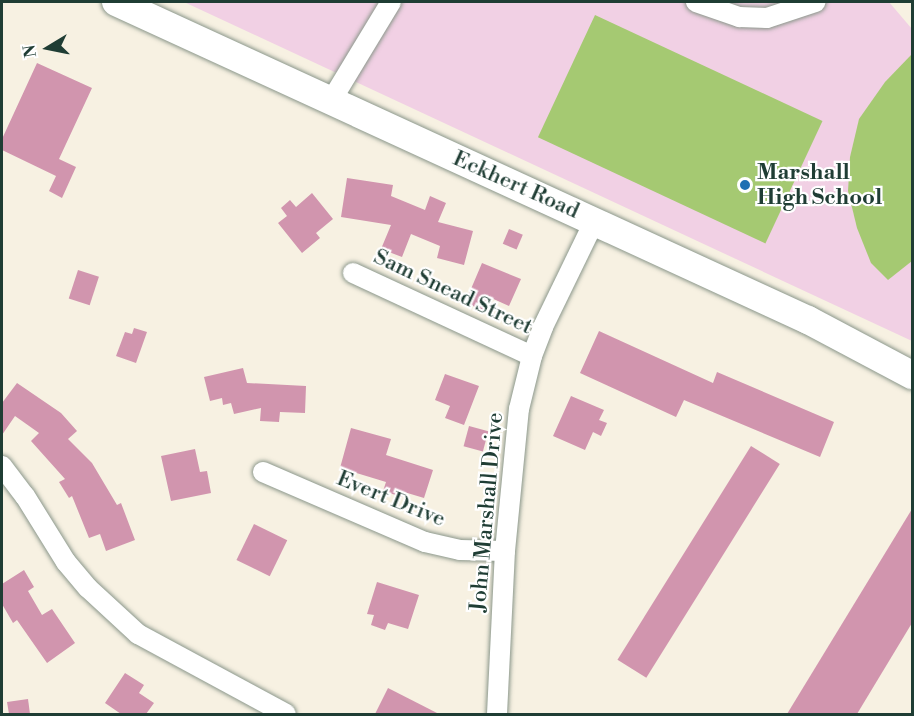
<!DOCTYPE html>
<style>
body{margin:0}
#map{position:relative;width:914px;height:716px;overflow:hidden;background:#f7f1e2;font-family:"Libre Bodoni",serif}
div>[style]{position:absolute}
.built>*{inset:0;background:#f1d0e4}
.green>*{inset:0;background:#a5c972;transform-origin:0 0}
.building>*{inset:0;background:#d195ae;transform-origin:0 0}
.roads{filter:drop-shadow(0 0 2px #8b978b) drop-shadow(0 0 2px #8b978b)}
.minor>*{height:20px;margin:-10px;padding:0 10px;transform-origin:10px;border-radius:10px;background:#fff}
.secondary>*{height:28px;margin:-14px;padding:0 14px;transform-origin:14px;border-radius:14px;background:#fff}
.dots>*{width:16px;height:16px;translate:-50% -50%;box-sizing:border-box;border:3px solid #fff;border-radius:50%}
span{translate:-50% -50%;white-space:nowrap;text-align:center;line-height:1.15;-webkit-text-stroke:4.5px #fff;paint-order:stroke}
.poi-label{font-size:22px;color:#1f3d34;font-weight:700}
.left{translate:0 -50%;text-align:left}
.street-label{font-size:22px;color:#1f3d34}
.frame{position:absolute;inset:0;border:3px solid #1f3d34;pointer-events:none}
.north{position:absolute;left:18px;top:18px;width:60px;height:60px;-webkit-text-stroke:4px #fff;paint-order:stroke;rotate:260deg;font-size:16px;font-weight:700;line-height:24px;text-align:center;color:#1f3d34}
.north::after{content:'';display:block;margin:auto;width:21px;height:27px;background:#1f3d34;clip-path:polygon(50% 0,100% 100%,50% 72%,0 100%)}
</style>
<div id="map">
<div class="built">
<div style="clip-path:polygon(184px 2px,889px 2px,912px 29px,912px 341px)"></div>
</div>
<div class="green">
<div style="left:595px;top:15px;width:251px;height:135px;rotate:25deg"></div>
<div style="clip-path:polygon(912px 54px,912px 261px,888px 280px,871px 263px,857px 228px,848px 191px,850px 157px,859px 119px,885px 82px)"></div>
</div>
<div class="building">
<div style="clip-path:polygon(37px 63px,92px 88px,59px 159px,76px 167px,62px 198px,49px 191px,56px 176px,2px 150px,2px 139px)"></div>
<div style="clip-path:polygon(347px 178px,393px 185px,391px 196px,425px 210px,430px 196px,446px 203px,438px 222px,473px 231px,464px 265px,437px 258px,440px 246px,411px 234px,402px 257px,381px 249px,391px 225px,341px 217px)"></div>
<div style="clip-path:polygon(312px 193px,333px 219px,316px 233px,320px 238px,302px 253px,278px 223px,287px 216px,281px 208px,290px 200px,296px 207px)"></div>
<div style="left:509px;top:229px;width:15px;height:16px;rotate:23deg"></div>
<div style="clip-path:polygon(482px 263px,521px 279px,509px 306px,489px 297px,483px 310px,465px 303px)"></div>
<div style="left:78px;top:270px;width:22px;height:30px;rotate:18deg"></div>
<div style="clip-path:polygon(134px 328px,147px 332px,136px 363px,116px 356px,125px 332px,132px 334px)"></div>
<div style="clip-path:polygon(599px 331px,713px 383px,717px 372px,834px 422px,820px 457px,684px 400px,676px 417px,580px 373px)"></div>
<div style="clip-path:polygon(243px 368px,247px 383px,306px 386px,305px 413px,280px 412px,279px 422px,260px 421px,261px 408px,234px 414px,231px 403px,223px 405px,222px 398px,210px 401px,204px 377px)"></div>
<div style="clip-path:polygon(445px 374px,479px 386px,464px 425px,445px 418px,450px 406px,435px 400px)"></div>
<div style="clip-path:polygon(17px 383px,61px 413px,77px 431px,68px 439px,92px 463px,117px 505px,121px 503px,135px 540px,106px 551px,100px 534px,89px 538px,72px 496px,69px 498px,59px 482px,65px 479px,31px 441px,39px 433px,15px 416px,2px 435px,2px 403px)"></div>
<div style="clip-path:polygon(571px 396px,604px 410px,599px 420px,607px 423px,601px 436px,593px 432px,585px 450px,553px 436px)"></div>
<div style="left:469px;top:426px;width:20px;height:21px;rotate:15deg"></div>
<div style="clip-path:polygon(351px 428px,391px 439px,386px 455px,433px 470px,424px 498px,404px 492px,402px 497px,383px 491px,386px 482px,340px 468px)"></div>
<div style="left:751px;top:446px;width:34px;height:252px;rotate:32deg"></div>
<div style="clip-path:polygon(195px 449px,200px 472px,207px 471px,211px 493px,171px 501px,161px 456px)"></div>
<div style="clip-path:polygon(912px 509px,912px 623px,857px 714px,787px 714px)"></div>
<div style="left:254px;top:524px;width:37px;height:40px;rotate:26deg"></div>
<div style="clip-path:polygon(24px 570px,34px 587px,28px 591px,42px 615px,52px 609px,75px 643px,47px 663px,17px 620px,13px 623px,2px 604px,2px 584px)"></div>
<div style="clip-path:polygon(377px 582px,419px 595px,408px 629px,388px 623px,385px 630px,371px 625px,374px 615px,367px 614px)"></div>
<div style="clip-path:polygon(125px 673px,144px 685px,139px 693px,154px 703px,146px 714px,121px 714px,105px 703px)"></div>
<div style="clip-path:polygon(388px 688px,439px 714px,375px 714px)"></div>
<div style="clip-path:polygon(28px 699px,30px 714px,9px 714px,7px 702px)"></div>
</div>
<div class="roads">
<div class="minor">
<div style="left:696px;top:2px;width:46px;rotate:19.2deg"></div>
<div style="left:739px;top:17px;width:28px;rotate:2deg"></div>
<div style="left:767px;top:18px;width:51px;rotate:-18.4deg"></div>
<div style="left:331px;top:101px;width:116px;rotate:-58.8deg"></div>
<div style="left:353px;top:273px;width:197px;rotate:24.9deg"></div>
<div style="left:2px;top:466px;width:38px;rotate:53deg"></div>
<div style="left:25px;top:496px;width:78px;rotate:58.2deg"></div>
<div style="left:66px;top:562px;width:34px;rotate:50deg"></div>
<div style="left:88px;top:588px;width:68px;rotate:42.6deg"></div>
<div style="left:138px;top:634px;width:168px;rotate:28.4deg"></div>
<div style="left:263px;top:472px;width:176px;rotate:23.4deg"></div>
<div style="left:425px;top:542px;width:36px;rotate:13deg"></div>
<div style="left:460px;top:550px;width:45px;rotate:1.3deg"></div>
<div style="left:497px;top:714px;width:163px;rotate:-87.2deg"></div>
<div style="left:505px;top:551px;width:143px;rotate:-84.4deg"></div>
<div style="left:519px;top:409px;width:55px;rotate:-76.2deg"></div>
<div style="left:532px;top:356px;width:31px;rotate:-69deg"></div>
<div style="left:543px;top:327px;width:119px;rotate:-64.1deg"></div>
</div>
<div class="secondary">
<div style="left:116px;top:2px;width:762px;rotate:24.68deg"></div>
<div style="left:808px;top:320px;width:118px;rotate:27.9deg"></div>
</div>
</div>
<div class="dots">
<div style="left:745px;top:185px;background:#1f6fb2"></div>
</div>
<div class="poi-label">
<span class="left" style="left:757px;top:185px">Marshall<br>High School</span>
</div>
<div class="street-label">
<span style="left:516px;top:185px;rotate:24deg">Eckhert Road</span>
<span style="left:453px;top:292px;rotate:25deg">Sam Snead Street</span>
<span style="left:391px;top:499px;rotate:22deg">Evert Drive</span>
<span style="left:487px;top:512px;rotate:-85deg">John Marshall Drive</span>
</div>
<div class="frame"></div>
<div class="north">N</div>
</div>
